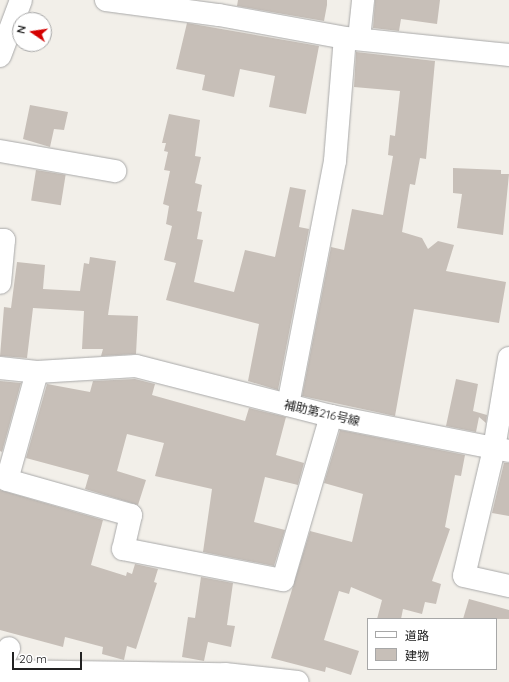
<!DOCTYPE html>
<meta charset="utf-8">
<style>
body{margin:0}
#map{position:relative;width:509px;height:682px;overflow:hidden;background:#f2efe9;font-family:Quicksand,"Noto Sans JP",sans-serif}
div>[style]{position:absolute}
.building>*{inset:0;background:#c7bfb8;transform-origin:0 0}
.roads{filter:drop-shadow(0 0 1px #a9a9a9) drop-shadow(0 0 1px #a9a9a9)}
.minor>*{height:22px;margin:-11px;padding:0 11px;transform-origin:11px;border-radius:11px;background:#fff}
span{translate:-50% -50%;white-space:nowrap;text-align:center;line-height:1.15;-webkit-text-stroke:3.5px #fff;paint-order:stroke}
.street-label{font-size:12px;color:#222}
.legend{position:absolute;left:367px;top:618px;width:130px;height:52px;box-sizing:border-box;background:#fff;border:1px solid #a7a7a7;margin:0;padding:5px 7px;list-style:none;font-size:12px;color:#222}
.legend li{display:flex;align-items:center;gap:8px;height:20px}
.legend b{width:20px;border:1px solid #a7a7a7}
.north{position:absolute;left:12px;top:12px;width:40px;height:40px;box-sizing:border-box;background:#fff;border:1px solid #a7a7a7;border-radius:50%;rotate:283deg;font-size:11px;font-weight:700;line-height:16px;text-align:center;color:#222}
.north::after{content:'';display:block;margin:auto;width:14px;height:18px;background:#d40000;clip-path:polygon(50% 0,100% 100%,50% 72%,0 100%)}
.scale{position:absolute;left:12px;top:652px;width:70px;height:18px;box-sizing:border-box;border:2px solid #222;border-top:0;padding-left:5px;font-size:12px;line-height:14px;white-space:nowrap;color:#222;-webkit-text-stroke:3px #fff;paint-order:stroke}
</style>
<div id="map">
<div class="building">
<div style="clip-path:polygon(238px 0,327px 0,327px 5px,324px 21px,237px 6px)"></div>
<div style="clip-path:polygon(375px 0,440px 0,437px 24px,401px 19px,399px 31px,373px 28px)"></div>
<div style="clip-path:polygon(187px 23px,319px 46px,306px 114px,269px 107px,275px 76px,240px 69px,234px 97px,202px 90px,205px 75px,176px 69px)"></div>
<div style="clip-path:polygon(356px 52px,435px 61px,426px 159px,420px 158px,415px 185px,410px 184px,402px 232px,422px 238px,428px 249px,438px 241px,454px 245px,446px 271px,506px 282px,499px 323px,414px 309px,395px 416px,302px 396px,331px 247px,344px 250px,352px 209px,383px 215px,393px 156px,388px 155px,390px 135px,395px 136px,400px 91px,354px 87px)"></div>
<div style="clip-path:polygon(30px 105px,68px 112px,64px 130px,54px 129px,50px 147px,23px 139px)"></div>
<div style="clip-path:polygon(169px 114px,200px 120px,195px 156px,201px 157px,195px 183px,202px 185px,197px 211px,202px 212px,197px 239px,203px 240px,194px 282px,234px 292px,245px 250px,275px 257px,290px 187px,306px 190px,299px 227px,309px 229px,278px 390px,248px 381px,259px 324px,166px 300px,176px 263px,164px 260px,172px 226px,166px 224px,169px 206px,163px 204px,170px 171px,164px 170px,168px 152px,164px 151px,166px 143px,162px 143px)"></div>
<div style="clip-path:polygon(453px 168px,501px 170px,501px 174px,509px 174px,503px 235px,457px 228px,462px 194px,453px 193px)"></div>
<div style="left:36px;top:170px;width:30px;height:31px;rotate:9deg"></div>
<div style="clip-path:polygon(90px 257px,116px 261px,108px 315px,138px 316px,136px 354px,101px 356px,103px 349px,82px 349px,84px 311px,33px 308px,27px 358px,0 356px,4px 307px,11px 308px,17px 262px,45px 265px,43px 289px,80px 291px,84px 263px,89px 264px)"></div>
<div style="clip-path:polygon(135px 379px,155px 384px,152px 395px,245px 421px,249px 408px,286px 417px,276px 455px,304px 463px,298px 485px,265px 477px,254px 522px,285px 530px,274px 566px,203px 552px,212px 489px,155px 476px,164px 443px,127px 434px,117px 471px,146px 480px,138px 505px,85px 489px,89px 475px,26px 458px,47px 384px,90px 392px,93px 381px)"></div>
<div style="clip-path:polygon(456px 379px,478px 384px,473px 411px,487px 415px,486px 423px,479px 417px,476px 432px,446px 426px)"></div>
<div style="clip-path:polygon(0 381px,21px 383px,2px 452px,0 451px)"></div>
<div style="clip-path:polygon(340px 430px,465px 455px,461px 476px,455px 475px,445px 527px,450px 529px,432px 581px,441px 584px,436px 604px,425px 602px,422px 614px,403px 609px,401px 619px,377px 619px,382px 600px,351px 587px,349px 594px,339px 591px,324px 640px,359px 651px,351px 675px,326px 667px,325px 672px,271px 658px,310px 531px,352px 542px,363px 494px,324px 483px)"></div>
<div style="clip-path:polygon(504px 463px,509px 463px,509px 516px,492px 513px)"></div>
<div style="clip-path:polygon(0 490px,103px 520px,91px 565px,126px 576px,127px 572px,132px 574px,135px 564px,158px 569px,154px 582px,157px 583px,136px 649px,127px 646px,124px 660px,102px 654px,103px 647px,65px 637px,63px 647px,0 630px)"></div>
<div style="clip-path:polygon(201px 577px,233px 583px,227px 625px,235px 626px,231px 647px,208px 642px,204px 661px,182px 657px,188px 617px,195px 618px)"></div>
<div style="clip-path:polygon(469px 599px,509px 610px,509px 619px,463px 619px)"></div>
</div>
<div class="roads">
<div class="minor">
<div style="left:106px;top:0;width:114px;rotate:7.6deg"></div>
<div style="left:219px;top:15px;width:128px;rotate:10.3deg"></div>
<div style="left:345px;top:38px;width:165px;rotate:5.9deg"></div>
<div style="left:359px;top:39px;width:39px;rotate:-84deg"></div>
<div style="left:0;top:56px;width:60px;rotate:-69.4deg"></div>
<div style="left:0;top:151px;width:117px;rotate:9.9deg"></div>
<div style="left:0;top:240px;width:4px"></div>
<div style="left:4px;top:240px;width:43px;rotate:95.3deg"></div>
<div style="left:509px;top:358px;width:92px;rotate:99.4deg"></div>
<div style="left:494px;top:449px;width:130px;rotate:103.3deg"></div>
<div style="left:464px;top:576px;width:46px;rotate:12.5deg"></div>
<div style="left:0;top:368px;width:37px;rotate:6deg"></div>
<div style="left:37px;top:372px;width:99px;rotate:-3.5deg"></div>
<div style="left:136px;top:366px;width:201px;rotate:14.4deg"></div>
<div style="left:331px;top:416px;width:181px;rotate:11.1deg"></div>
<div style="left:37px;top:372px;width:112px;rotate:105.5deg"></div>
<div style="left:7px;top:480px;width:129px;rotate:15.8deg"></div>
<div style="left:131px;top:515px;width:35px;rotate:103deg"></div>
<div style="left:123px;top:549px;width:163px;rotate:11deg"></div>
<div style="left:283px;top:580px;width:171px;rotate:-73.7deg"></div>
<div style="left:288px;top:405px;width:248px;rotate:-79.1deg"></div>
<div style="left:335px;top:161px;width:123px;rotate:-85.4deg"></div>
<div style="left:0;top:666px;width:20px;rotate:-63deg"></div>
<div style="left:0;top:671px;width:225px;rotate:0.8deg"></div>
<div style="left:225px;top:674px;width:73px;rotate:6.3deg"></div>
</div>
</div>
<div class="street-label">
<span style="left:322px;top:413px;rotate:13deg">補助第216号線</span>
</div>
<ul class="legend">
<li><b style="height:5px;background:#fff"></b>道路</li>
<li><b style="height:11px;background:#c7bfb8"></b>建物</li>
</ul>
<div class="north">N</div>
<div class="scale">20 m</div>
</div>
